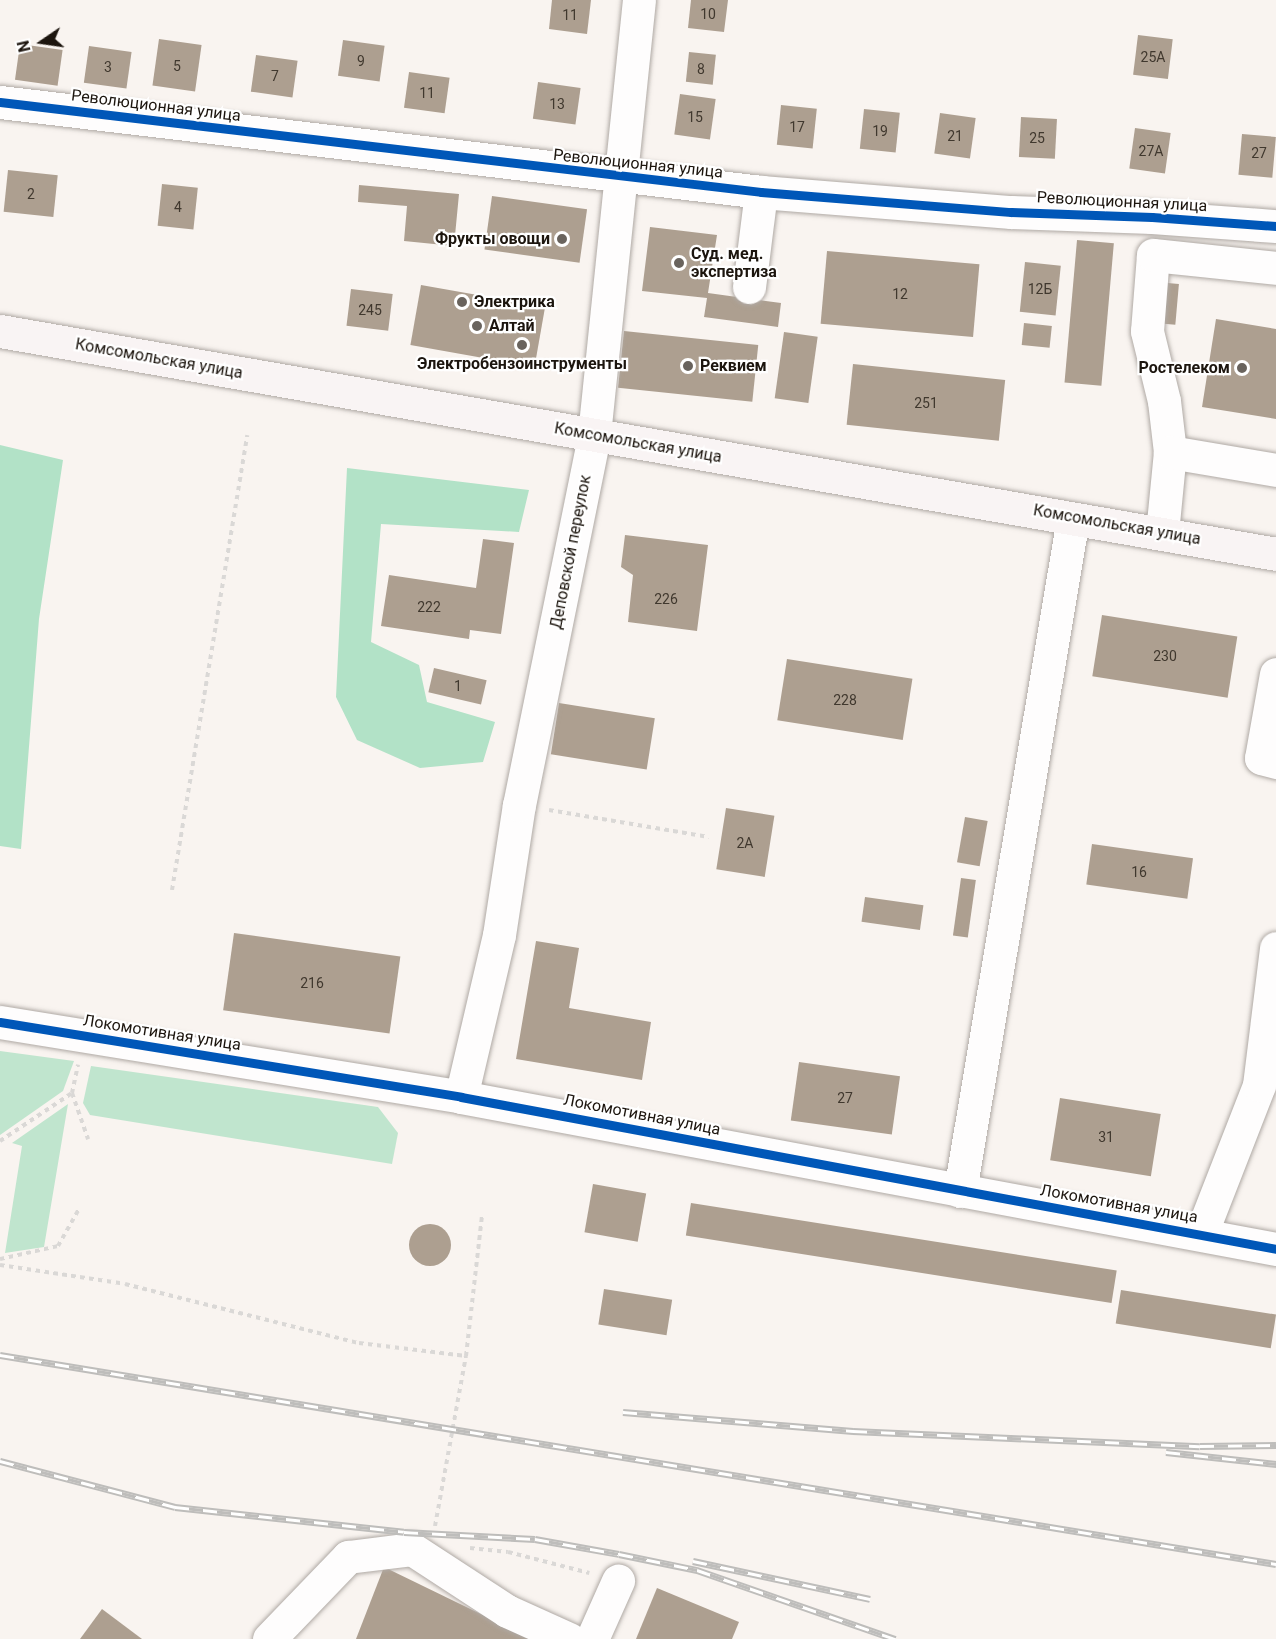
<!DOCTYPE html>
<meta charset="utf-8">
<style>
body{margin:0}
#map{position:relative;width:1276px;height:1639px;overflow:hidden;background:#f9f4f0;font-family:Roboto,sans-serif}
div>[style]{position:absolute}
.green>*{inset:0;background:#c0e5ce}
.forest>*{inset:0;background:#b2e2c7}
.building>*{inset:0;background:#ad9f90;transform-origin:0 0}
.round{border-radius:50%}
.path>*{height:4px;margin-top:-2px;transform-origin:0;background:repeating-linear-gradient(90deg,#dad8d6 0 4.5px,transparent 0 9px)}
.roads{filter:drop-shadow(0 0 2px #afa9a4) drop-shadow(0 0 2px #afa9a4)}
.minor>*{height:33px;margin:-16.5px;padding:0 16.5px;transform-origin:16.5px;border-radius:16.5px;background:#fefdfd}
.major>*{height:33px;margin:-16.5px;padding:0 16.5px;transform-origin:16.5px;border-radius:16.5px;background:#f9f4f4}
.rail>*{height:7px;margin-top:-3.5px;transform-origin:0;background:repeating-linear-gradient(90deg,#fff 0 14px,#bebdbb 0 28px);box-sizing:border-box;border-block:2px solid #bebdbb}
.cycleway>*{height:9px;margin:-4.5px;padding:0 4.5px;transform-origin:4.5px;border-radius:4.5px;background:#0057b8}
.dots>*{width:16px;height:16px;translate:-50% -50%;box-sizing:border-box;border:3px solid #fff;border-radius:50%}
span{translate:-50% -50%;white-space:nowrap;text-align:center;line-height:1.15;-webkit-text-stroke:4.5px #fff;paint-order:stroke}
.number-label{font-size:14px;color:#40382e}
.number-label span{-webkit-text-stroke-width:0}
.street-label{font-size:16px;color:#1c150e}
.poi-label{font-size:16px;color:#1c150e;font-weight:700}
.right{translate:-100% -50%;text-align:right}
.left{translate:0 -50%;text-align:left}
.north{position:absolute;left:12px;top:12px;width:60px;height:60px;-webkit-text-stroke:4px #fff;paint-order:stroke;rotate:257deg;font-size:16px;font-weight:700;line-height:24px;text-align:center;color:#1c150e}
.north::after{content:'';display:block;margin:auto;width:21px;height:27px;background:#1c150e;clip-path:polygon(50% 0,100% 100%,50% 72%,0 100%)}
</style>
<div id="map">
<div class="green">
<div style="clip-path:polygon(0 1051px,74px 1061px,63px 1091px,0 1135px)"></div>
<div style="clip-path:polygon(91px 1066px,378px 1107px,398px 1133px,392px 1164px,90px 1115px,83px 1103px)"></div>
<div style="clip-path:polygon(68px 1104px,44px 1247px,5px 1253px,22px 1146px,12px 1143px)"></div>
</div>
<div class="forest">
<div style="clip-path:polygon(0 445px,63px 460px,39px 619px,21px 849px,0 846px)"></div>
<div style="clip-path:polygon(347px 468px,529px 490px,519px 532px,381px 524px,371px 642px,419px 665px,427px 702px,495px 722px,483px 762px,420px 768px,357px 740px,336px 697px)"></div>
</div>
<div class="building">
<div style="clip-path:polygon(552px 0,591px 0,587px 34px,549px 29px)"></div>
<div style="clip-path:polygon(691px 0,728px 0,724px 32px,688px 28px)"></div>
<div style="left:1138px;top:35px;width:35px;height:40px;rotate:7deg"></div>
<div style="left:159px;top:39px;width:43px;height:47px;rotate:8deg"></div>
<div style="left:343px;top:40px;width:42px;height:36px;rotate:8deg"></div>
<div style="left:20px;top:44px;width:43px;height:36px;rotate:8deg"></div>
<div style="left:89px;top:46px;width:43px;height:37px;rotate:8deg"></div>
<div style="left:689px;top:52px;width:27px;height:30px;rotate:6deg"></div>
<div style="left:256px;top:55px;width:42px;height:37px;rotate:8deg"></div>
<div style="left:409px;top:72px;width:41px;height:36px;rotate:8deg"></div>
<div style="left:538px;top:82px;width:43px;height:37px;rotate:8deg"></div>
<div style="left:680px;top:94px;width:36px;height:41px;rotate:8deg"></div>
<div style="left:781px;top:105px;width:36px;height:40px;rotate:6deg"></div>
<div style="left:864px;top:109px;width:36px;height:40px;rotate:6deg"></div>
<div style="left:940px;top:113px;width:36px;height:41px;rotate:8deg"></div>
<div style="left:1021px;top:117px;width:36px;height:40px;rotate:3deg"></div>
<div style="left:1135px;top:128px;width:36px;height:41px;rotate:8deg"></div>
<div style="left:1242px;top:134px;width:34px;height:41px;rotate:5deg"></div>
<div style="left:8px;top:170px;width:50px;height:42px;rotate:6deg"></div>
<div style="left:162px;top:184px;width:36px;height:42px;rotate:6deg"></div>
<div style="clip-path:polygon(359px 185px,459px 194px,454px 246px,404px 241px,407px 206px,358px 202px)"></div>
<div style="left:492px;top:196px;width:96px;height:54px;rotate:8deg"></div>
<div style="clip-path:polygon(650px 227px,717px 235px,708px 293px,781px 303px,778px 327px,704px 317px,707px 298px,642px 291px)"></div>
<div style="left:1077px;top:240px;width:37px;height:143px;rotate:5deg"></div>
<div style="left:827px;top:251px;width:153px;height:73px;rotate:5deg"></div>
<div style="left:1025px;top:262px;width:36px;height:50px;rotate:6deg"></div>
<div style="left:1156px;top:282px;width:23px;height:41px;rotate:5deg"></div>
<div style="left:421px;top:285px;width:126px;height:61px;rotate:10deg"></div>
<div style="left:351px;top:289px;width:42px;height:37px;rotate:7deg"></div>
<div style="clip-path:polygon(1216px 319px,1276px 329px,1276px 419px,1202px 407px)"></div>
<div style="left:1024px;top:323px;width:28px;height:22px;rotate:6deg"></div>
<div style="left:624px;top:331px;width:135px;height:57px;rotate:6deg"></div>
<div style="left:784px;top:332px;width:34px;height:67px;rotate:8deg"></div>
<div style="left:853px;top:364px;width:153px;height:61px;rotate:6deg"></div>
<div style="clip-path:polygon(625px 535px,708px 545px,697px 631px,628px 622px,633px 575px,621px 567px)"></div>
<div style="clip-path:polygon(483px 539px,514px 543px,501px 634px,470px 630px,469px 639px,381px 626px,389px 575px,476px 588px)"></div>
<div style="left:1102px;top:615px;width:137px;height:62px;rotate:9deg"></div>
<div style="left:787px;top:659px;width:127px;height:62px;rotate:9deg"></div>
<div style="left:434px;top:668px;width:54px;height:25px;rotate:13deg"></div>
<div style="left:559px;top:703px;width:97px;height:52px;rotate:9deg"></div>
<div style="left:726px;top:808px;width:49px;height:62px;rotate:9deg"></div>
<div style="left:965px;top:817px;width:23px;height:46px;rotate:10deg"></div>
<div style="left:1092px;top:844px;width:102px;height:41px;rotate:8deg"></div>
<div style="left:961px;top:878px;width:15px;height:58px;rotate:8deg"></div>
<div style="left:865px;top:897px;width:59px;height:25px;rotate:8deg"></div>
<div style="left:234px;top:933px;width:168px;height:78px;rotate:8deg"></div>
<div style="clip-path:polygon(536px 941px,579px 948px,569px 1008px,651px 1022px,642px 1080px,516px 1059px)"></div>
<div style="left:799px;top:1062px;width:102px;height:59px;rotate:8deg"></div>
<div style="left:1060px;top:1098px;width:102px;height:63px;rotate:9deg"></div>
<div style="left:593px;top:1184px;width:54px;height:49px;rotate:10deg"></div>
<div style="left:691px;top:1203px;width:431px;height:33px;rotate:9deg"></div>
<div class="round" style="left:409px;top:1224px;width:42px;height:42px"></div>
<div style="left:604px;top:1289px;width:69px;height:36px;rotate:9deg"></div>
<div style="left:1121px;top:1290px;width:157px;height:34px;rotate:9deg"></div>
<div style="clip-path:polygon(384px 1567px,532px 1639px,356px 1639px)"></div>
<div style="clip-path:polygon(657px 1588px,739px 1622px,732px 1639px,636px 1639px)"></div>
<div style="clip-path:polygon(102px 1609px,142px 1639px,80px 1639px)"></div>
</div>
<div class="path">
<div style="left:549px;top:810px;width:162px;rotate:9.6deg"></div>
<div style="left:172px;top:890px;width:461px;rotate:-80.6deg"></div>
<div style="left:72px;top:1093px;width:29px;rotate:-78deg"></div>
<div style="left:0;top:1141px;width:87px;rotate:-33.7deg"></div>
<div style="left:72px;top:1093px;width:49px;rotate:70.8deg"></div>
<div style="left:0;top:1259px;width:59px;rotate:-12.6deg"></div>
<div style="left:58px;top:1246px;width:43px;rotate:-60.4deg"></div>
<div style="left:0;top:1265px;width:126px;rotate:8.6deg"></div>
<div style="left:125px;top:1284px;width:241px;rotate:14.2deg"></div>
<div style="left:359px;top:1343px;width:108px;rotate:6.9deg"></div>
<div style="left:435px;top:1526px;width:173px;rotate:-79.7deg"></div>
<div style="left:466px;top:1356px;width:142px;rotate:-83.5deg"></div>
<div style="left:470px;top:1548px;width:38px;rotate:6deg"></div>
<div style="left:508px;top:1552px;width:84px;rotate:14.5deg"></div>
</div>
<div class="roads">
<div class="minor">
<div style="left:0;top:102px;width:766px;rotate:6.74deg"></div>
<div style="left:761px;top:192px;width:251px;rotate:4.6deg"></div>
<div style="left:1011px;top:212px;width:141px;rotate:2deg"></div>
<div style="left:1152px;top:217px;width:124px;rotate:4.2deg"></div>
<div style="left:749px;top:287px;width:96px;rotate:-82.8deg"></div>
<div style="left:1170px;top:452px;width:51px;rotate:-96.7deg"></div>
<div style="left:1164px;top:401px;width:72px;rotate:-103.7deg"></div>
<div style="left:1147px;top:331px;width:76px;rotate:-85.5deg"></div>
<div style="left:1153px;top:255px;width:124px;rotate:6deg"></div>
<div style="left:1162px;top:533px;width:81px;rotate:-84.4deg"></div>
<div style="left:1170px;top:452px;width:108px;rotate:9.6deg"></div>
<div style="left:1276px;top:674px;width:85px;rotate:100.1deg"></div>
<div style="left:1261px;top:758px;width:16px;rotate:15deg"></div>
<div style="left:0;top:1022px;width:467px;rotate:9.2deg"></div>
<div style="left:461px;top:1097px;width:829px;rotate:10.56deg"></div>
<div style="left:461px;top:1097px;width:166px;rotate:-76.8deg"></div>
<div style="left:499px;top:935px;width:132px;rotate:-81.3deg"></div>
<div style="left:519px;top:805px;width:378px;rotate:-78.5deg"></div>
<div style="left:594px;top:435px;width:437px;rotate:-84.1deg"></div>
<div style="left:960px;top:1191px;width:682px;rotate:-80.47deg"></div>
<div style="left:1201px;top:1234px;width:160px;rotate:-68.7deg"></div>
<div style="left:1259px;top:1085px;width:138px;rotate:-82.9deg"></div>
<div style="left:269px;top:1639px;width:114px;rotate:-46.1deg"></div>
<div style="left:348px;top:1557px;width:64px;rotate:-7.1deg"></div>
<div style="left:412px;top:1549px;width:113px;rotate:33.1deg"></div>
<div style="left:507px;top:1611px;width:68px;rotate:24.3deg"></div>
<div style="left:592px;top:1639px;width:64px;rotate:-65.9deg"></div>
</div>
<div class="major">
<div style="left:0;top:331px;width:1295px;rotate:9.91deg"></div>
</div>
</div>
<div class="rail">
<div style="left:0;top:1355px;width:1293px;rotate:9.3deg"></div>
<div style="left:623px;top:1412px;width:231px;rotate:4.7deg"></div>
<div style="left:853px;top:1431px;width:347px;rotate:2.5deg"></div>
<div style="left:1200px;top:1446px;width:76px;rotate:-0.8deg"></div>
<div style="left:1166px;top:1452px;width:111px;rotate:6.2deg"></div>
<div style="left:0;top:1461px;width:181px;rotate:14.7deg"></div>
<div style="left:175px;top:1507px;width:230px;rotate:6.2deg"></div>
<div style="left:404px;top:1532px;width:131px;rotate:3.1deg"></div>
<div style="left:535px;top:1539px;width:85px;rotate:10.1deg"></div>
<div style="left:619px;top:1554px;width:80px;rotate:11.6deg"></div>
<div style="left:697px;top:1570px;width:210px;rotate:19.2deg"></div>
<div style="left:693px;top:1561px;width:181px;rotate:12.1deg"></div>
</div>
<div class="cycleway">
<div style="left:0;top:102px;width:766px;rotate:6.74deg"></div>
<div style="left:761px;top:192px;width:251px;rotate:4.6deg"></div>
<div style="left:1011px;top:212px;width:141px;rotate:2deg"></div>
<div style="left:1152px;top:217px;width:124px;rotate:4.2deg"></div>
<div style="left:0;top:1022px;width:467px;rotate:9.2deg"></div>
<div style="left:461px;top:1097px;width:829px;rotate:10.56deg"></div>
</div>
<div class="dots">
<div style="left:562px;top:239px;background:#69635d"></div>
<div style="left:679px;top:263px;background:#69635d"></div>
<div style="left:462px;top:302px;background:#69635d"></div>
<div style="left:477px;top:326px;background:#69635d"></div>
<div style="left:522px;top:345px;background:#69635d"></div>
<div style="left:688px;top:366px;background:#69635d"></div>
<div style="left:1242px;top:368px;background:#69635d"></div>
</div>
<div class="number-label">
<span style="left:708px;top:14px">10</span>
<span style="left:570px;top:15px">11</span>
<span style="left:1153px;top:57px">25А</span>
<span style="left:361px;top:61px">9</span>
<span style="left:177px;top:66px">5</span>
<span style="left:108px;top:67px">3</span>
<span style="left:701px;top:69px">8</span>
<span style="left:275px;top:76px">7</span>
<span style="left:427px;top:93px">11</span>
<span style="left:557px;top:104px">13</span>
<span style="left:695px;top:117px">15</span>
<span style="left:797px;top:127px">17</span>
<span style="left:880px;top:131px">19</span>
<span style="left:955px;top:136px">21</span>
<span style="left:1037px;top:138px">25</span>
<span style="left:1151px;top:151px">27А</span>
<span style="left:1259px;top:153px">27</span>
<span style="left:31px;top:194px">2</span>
<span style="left:178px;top:207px">4</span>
<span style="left:1040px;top:289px">12Б</span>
<span style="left:900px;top:294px">12</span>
<span style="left:370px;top:310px">245</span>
<span style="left:926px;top:403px">251</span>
<span style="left:666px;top:599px">226</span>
<span style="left:429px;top:607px">222</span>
<span style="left:1165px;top:656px">230</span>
<span style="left:458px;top:686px">1</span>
<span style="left:845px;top:700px">228</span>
<span style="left:745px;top:843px">2А</span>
<span style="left:1139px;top:872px">16</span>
<span style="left:312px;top:983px">216</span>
<span style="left:845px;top:1098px">27</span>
<span style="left:1106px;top:1137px">31</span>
</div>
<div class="street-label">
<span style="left:156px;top:106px;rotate:7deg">Революционная улица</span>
<span style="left:638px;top:164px;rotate:6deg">Революционная улица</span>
<span style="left:1122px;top:202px;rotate:3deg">Революционная улица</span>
<span style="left:159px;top:359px;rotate:10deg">Комсомольская улица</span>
<span style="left:638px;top:443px;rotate:10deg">Комсомольская улица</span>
<span style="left:1117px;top:525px;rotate:10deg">Комсомольская улица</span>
<span style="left:571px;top:552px;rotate:-79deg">Деповской переулок</span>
<span style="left:162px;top:1033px;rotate:9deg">Локомотивная улица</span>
<span style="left:642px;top:1115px;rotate:11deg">Локомотивная улица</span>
<span style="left:1119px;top:1204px;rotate:10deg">Локомотивная улица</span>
</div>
<div class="poi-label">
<span class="right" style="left:550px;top:239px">Фрукты овощи</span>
<span class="left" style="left:691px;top:263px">Суд. мед.<br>экспертиза</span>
<span class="left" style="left:474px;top:302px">Электрика</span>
<span class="left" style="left:489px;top:326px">Алтай</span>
<span style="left:522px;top:364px">Электробензоинструменты</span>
<span class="left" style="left:700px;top:366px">Реквием</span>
<span class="right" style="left:1230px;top:368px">Ростелеком</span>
</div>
<div class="north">N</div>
</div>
